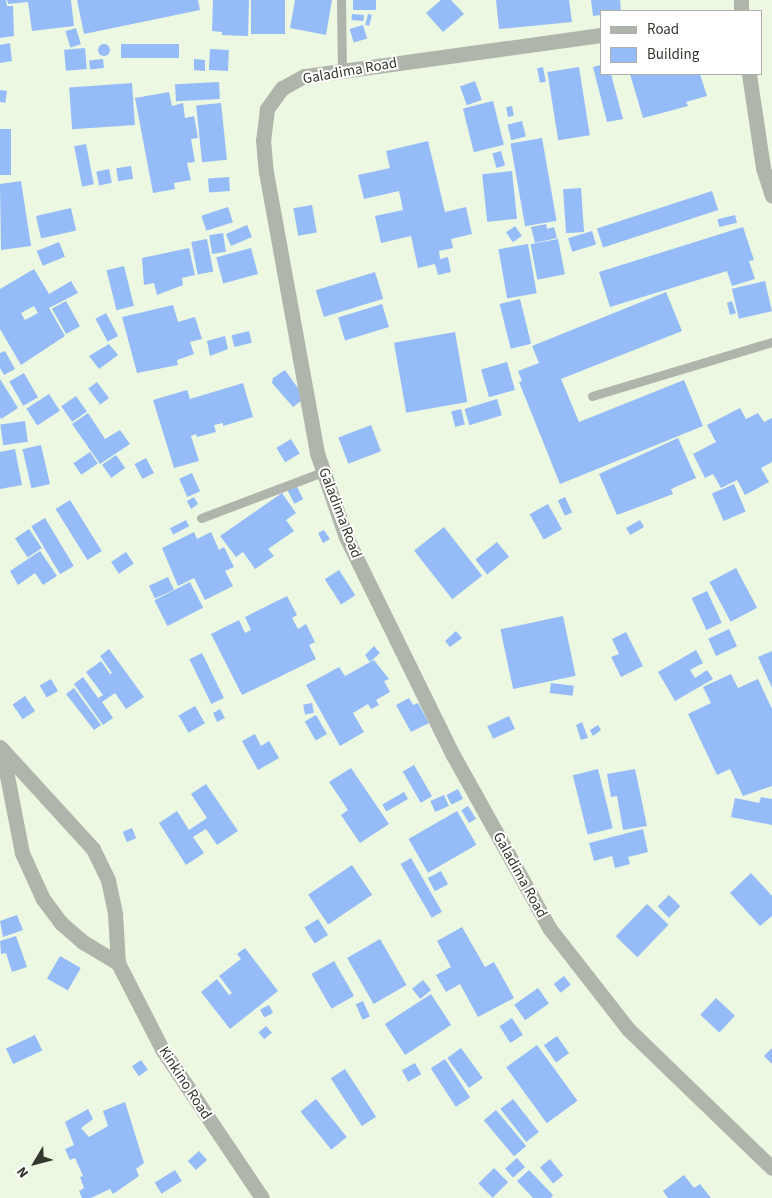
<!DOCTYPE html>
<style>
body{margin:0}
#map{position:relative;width:772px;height:1198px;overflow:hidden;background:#ecf8e1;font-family:"Source Sans 3",sans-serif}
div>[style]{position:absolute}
.building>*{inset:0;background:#95bcf8;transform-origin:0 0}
.round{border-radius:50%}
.service>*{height:9px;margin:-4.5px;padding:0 4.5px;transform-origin:4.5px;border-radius:4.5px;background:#b0b5ab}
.minor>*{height:15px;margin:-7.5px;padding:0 7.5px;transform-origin:7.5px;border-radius:7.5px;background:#b0b5ab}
span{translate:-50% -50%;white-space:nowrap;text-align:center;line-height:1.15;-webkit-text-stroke:4px #fff;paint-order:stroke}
.street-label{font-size:15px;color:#34382f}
.legend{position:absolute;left:600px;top:10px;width:162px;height:65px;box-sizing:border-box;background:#fff;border:1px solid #aeafac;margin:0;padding:6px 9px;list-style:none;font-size:15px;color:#34382f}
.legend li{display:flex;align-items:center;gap:10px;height:25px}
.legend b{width:25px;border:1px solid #aeafac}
.north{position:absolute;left:10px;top:1138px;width:50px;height:50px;-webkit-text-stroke:4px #fff;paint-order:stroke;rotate:233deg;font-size:14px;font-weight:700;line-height:20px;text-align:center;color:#34382f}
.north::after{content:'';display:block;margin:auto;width:18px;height:22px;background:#34382f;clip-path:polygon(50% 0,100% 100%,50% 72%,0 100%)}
</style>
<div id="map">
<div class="building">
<div style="clip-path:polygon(0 0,6px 0,7px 6px,13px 6px,14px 36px,0 38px)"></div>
<div style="clip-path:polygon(7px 0,71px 0,74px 26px,32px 31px,28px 2px,8px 4px)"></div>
<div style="clip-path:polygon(77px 0,198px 0,200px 10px,84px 34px)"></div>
<div style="clip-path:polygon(213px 0,249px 0,248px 36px,222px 35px,222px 32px,212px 31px)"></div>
<div style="left:251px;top:0;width:34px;height:34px"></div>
<div style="clip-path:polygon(295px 0,332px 0,326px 35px,290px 28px)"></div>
<div style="left:353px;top:0;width:23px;height:10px"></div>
<div style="clip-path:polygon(441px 0,451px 0,464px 14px,443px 32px,426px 13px)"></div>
<div style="clip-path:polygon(496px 0,569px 0,572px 22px,499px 29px)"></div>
<div style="clip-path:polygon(591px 0,620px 0,621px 11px,601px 11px,601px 15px,593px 16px)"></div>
<div style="left:352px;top:14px;width:12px;height:6px;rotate:5deg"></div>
<div style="left:368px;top:14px;width:4px;height:11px;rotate:14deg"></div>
<div style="left:363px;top:25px;width:14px;height:14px;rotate:73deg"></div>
<div style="left:76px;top:28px;width:17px;height:11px;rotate:73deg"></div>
<div style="clip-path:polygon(10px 43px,12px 61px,0 63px,0 45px)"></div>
<div class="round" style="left:98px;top:44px;width:12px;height:12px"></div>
<div style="left:121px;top:44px;width:58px;height:14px"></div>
<div style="left:85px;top:48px;width:21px;height:21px;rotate:85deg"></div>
<div style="left:210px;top:49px;width:19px;height:21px;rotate:3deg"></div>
<div style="left:103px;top:59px;width:9px;height:14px;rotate:84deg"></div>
<div style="clip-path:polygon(194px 59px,205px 60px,205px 71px,194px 70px)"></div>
<div style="clip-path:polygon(601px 65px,601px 74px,611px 74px,623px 119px,607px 122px,593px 67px)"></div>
<div style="left:543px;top:67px;width:15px;height:6px;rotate:79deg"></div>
<div style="left:579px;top:67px;width:69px;height:32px;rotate:81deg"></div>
<div style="clip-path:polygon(630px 74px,700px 74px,707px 96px,686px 102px,688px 106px,643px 118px)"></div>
<div style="left:475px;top:81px;width:20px;height:16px;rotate:70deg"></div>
<div style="left:219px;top:82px;width:17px;height:44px;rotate:87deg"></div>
<div style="left:132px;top:83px;width:42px;height:63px;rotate:86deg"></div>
<div style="left:0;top:90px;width:7px;height:12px;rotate:8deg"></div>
<div style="clip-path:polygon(169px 92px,172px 106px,183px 103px,185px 118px,194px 116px,198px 138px,191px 139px,195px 162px,187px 163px,191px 180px,174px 183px,175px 189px,153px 193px,135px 98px)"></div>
<div style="left:493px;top:101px;width:45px;height:31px;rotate:76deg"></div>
<div style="left:221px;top:103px;width:57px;height:25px;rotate:84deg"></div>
<div style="left:512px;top:106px;width:10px;height:6px;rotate:79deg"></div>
<div style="left:522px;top:121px;width:16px;height:15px;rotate:76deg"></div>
<div style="left:0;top:129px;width:11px;height:46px"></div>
<div style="left:542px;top:138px;width:84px;height:32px;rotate:80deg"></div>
<div style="clip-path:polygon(428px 141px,445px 212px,466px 207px,472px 234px,451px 239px,453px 248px,439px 251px,440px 259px,448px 257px,451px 272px,438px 275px,435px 264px,418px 268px,411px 236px,381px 243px,375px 216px,403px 210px,399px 191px,364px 199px,358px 175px,390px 168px,386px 151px)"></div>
<div style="left:86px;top:144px;width:41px;height:12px;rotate:79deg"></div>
<div style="left:501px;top:151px;width:15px;height:9px;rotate:74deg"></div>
<div style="left:131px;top:166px;width:13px;height:15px;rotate:81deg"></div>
<div style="left:109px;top:169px;width:14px;height:13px;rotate:78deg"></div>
<div style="left:512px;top:171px;width:48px;height:30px;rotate:84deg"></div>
<div style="left:229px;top:177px;width:14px;height:21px;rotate:86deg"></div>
<div style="clip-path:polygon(21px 181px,31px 246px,1px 250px,0 184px)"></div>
<div style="left:581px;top:188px;width:44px;height:18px;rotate:86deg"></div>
<div style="left:712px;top:191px;width:20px;height:121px;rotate:72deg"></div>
<div style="left:312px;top:205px;width:28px;height:19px;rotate:80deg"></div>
<div style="left:228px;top:207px;width:16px;height:28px;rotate:72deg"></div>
<div style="left:71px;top:208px;width:23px;height:36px;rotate:77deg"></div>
<div style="left:735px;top:215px;width:8px;height:18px;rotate:76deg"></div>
<div style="clip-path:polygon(546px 224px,547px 229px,554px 227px,557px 238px,535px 243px,531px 227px)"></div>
<div style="left:247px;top:225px;width:13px;height:23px;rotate:67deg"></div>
<div style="left:515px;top:226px;width:12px;height:11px;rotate:55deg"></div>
<div style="clip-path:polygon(743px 227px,754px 260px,749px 261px,755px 279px,732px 286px,727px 271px,610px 307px,599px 272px)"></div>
<div style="left:592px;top:231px;width:14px;height:25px;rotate:73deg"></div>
<div style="left:223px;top:233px;width:19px;height:14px;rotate:81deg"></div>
<div style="left:207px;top:239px;width:33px;height:16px;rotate:79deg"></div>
<div style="left:558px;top:239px;width:36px;height:28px;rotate:79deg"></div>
<div style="left:59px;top:242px;width:16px;height:24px;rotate:68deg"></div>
<div style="left:528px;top:244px;width:50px;height:30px;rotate:80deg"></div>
<div style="clip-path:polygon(189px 248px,195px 275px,182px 278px,183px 285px,157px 295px,154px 283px,144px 285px,142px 258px)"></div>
<div style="left:251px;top:248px;width:27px;height:36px;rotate:75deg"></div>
<div style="left:124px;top:266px;width:41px;height:18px;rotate:76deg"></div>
<div style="clip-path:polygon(evenodd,34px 269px,49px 294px,71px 281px,78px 293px,49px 308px,65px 336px,21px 365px,0 329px,0 289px,34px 269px,34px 306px,38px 313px,25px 320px,21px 313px,34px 306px)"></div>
<div style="left:375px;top:272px;width:28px;height:62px;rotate:73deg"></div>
<div style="left:765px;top:281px;width:31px;height:34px;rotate:77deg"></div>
<div style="clip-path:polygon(666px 292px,682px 331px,561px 379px,579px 422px,684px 380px,703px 426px,560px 484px,519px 382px,522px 381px,518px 371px,539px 363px,532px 346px)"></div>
<div style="left:520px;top:299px;width:46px;height:21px;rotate:76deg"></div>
<div style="left:66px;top:301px;width:29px;height:16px;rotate:61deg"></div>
<div style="clip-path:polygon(732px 301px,736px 313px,730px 315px,727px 303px)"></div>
<div style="left:382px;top:304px;width:24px;height:46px;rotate:73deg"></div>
<div style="clip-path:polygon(173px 305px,178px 322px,195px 317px,202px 339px,190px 342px,194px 354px,177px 360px,178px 365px,137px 373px,122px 317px)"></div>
<div style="left:106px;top:313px;width:26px;height:12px;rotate:62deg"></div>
<div style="left:249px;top:331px;width:12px;height:18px;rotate:76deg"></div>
<div style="left:455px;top:332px;width:71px;height:62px;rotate:80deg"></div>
<div style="clip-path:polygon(225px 336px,228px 349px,210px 356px,207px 341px)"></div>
<div style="clip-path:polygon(109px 344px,118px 355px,99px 369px,89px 356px)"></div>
<div style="clip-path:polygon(5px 351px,15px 369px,4px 375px,0 368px,0 353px)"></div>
<div style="left:507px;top:362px;width:29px;height:27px;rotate:74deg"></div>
<div style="clip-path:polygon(285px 370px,305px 398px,293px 407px,272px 383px,273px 378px)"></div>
<div style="left:24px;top:373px;width:28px;height:17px;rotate:60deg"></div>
<div style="clip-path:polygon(0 379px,18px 408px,1px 419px,0 417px)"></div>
<div style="left:97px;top:382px;width:20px;height:11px;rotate:53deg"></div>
<div style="clip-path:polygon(243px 383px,253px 417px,223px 426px,223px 423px,214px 425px,216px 432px,197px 437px,196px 434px,191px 436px,199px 461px,174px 468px,153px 400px,187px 390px,190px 399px)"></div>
<div style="left:49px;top:394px;width:20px;height:27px;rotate:57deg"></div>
<div style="left:76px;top:396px;width:19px;height:18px;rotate:55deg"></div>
<div style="left:497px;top:399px;width:17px;height:34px;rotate:73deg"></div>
<div style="clip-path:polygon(740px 408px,746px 419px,758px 413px,764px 422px,772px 418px,772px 462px,761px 468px,769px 482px,745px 495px,737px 480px,721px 488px,713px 474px,705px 478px,693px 454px,716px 442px,707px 425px)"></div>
<div style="left:461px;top:409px;width:16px;height:10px;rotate:76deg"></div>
<div style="clip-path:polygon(88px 413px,105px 439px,120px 430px,130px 444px,100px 464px,72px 424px)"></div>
<div style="left:25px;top:421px;width:21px;height:25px;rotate:82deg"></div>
<div style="left:371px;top:425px;width:28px;height:35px;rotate:69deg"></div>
<div style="clip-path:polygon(678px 438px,696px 478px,671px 489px,673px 494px,617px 515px,599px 474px)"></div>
<div style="left:291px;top:439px;width:17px;height:17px;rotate:59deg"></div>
<div style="left:41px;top:445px;width:40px;height:19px;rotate:77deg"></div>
<div style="clip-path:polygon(15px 449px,22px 485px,0 489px,0 452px)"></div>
<div style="left:90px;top:452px;width:14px;height:20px;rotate:56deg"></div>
<div style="left:116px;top:455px;width:16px;height:17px;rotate:55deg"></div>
<div style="left:146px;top:458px;width:17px;height:13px;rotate:62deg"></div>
<div style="left:192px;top:473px;width:20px;height:14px;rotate:66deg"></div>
<div style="left:734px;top:484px;width:30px;height:24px;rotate:67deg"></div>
<div style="left:296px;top:485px;width:16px;height:10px;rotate:63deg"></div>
<div style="clip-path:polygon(282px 493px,296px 513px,286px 520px,294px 531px,268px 549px,274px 556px,255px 569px,243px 552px,236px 557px,220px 536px)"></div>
<div style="clip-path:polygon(194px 497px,198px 504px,191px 509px,187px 501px)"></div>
<div style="left:565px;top:497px;width:17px;height:8px;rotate:65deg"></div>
<div style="left:70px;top:500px;width:60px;height:17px;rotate:58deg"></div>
<div style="left:548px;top:504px;width:29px;height:21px;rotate:61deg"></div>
<div style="left:45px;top:518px;width:56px;height:16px;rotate:59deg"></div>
<div style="left:186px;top:520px;width:7px;height:18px;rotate:63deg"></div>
<div style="left:640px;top:520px;width:8px;height:16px;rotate:60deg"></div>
<div style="left:444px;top:527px;width:62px;height:38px;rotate:52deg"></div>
<div style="left:29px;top:529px;width:23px;height:17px;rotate:56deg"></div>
<div style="clip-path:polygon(324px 530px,330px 539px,323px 543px,318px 533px)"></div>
<div style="clip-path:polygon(194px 532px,197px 539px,211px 532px,219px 550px,224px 547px,234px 567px,225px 571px,233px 586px,205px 600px,194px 578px,178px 586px,162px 548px)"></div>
<div style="left:497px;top:542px;width:19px;height:28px;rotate:51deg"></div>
<div style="clip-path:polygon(40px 551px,57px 576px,43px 585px,35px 573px,18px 585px,10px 571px)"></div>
<div style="left:126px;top:552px;width:14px;height:18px;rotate:56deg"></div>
<div style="left:736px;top:568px;width:45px;height:30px;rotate:62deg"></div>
<div style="left:339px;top:570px;width:30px;height:17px;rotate:57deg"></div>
<div style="left:168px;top:577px;width:14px;height:21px;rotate:65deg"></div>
<div style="left:190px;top:582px;width:29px;height:40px;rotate:63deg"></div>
<div style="left:707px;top:591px;width:35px;height:17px;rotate:65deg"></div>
<div style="clip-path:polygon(287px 596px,297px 615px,292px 618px,298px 629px,306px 624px,315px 642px,309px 645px,316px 659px,242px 695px,211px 634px,239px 620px,245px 633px,251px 630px,245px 617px)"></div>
<div style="left:563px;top:616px;width:61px;height:64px;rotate:78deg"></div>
<div style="left:729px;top:629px;width:19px;height:23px;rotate:65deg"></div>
<div style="clip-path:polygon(456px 631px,462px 638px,450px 647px,445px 641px)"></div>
<div style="clip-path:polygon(626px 632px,643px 666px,621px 677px,611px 657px,619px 654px,612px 639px)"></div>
<div style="clip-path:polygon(374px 646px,380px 653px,370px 662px,365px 655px)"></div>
<div style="clip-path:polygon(109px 649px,144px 697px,126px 709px,115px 693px,102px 702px,113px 718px,103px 725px,74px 684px,83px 677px,98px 698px,103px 695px,86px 672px,101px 661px,110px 674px,112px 673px,100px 656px)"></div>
<div style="clip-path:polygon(696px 650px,703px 663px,690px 670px,695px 678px,707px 670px,713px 679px,675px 701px,658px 672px)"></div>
<div style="clip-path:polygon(772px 651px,772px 688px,758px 657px)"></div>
<div style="left:202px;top:653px;width:50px;height:14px;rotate:64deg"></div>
<div style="clip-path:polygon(374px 660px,389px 679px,384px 681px,390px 692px,376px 700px,379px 705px,371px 709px,368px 704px,353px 713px,364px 732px,340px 746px,306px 685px,339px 667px,345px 676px)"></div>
<div style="clip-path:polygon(731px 674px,738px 688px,758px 679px,772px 709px,772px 786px,743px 796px,730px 769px,717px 775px,688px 714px,711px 703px,703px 687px)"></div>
<div style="left:51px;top:679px;width:14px;height:13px;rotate:60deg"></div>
<div style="left:551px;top:683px;width:23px;height:10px;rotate:7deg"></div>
<div style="clip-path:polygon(74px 688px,101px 725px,94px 730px,66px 694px)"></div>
<div style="left:25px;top:696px;width:18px;height:15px;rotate:56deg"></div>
<div style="clip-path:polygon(409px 698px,413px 705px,418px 703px,429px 723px,411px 732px,396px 705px)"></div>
<div style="left:312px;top:703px;width:10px;height:9px;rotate:79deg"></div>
<div style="left:195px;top:706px;width:20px;height:19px;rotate:60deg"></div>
<div style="clip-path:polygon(220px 709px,225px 718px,217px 722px,213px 713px)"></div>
<div style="left:316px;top:715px;width:22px;height:13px;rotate:60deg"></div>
<div style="left:509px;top:716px;width:14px;height:24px;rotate:65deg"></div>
<div style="clip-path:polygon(582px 722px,588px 738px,581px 740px,576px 725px)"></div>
<div style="clip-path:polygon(598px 725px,601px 730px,593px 736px,590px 730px)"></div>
<div style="clip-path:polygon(255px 734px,261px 746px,269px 741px,279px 758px,258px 770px,242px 741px)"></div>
<div style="left:414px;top:765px;width:36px;height:13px;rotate:60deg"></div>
<div style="clip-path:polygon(351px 768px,389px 824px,360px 843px,341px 815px,348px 810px,329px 782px)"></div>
<div style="left:598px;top:769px;width:61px;height:26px;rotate:76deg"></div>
<div style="clip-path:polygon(635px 769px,647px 826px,623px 830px,617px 796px,611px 797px,607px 774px)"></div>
<div style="clip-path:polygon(206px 784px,238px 831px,217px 845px,206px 829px,193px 837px,204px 853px,186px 865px,159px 823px,177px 811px,189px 830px,207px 818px,191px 794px)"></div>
<div style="left:458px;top:789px;width:11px;height:13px;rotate:63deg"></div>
<div style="left:404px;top:792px;width:8px;height:25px;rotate:60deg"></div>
<div style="left:444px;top:795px;width:12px;height:15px;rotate:66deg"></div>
<div style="clip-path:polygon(761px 797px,772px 799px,772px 825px,731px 817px,735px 798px,759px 803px)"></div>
<div style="left:468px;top:806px;width:15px;height:8px;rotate:58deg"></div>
<div style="left:457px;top:811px;width:39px;height:56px;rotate:60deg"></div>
<div style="left:132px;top:828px;width:11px;height:10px;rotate:68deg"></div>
<div style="clip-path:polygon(643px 829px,648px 852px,628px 857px,630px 864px,615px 868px,612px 856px,594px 861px,589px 843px)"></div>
<div style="left:411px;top:858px;width:62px;height:12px;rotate:60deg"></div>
<div style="left:352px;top:865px;width:36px;height:53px;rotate:56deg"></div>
<div style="left:441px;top:871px;width:15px;height:15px;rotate:62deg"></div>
<div style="clip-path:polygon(751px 873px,772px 896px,772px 916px,760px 926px,730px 893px)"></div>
<div style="left:669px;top:895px;width:16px;height:16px;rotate:45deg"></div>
<div style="left:647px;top:904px;width:30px;height:45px;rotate:44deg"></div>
<div style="clip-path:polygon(17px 915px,23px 930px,3px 937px,0 921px)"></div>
<div style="left:318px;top:919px;width:19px;height:16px;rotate:58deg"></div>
<div style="clip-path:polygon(462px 927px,485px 967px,494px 962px,514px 998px,478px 1017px,460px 984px,446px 992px,436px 975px,451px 967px,437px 941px)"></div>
<div style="clip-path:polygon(16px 936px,27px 967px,12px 972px,6px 953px,1px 954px,0 941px)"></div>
<div style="left:380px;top:939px;width:53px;height:38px;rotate:60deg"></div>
<div style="clip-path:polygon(245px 948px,278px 991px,230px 1029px,201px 992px,217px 979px,229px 995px,232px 993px,219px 976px,241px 959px,237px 954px)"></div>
<div style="left:60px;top:956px;width:24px;height:26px;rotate:30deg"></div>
<div style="left:334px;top:961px;width:40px;height:26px;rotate:60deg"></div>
<div style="left:564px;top:976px;width:11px;height:13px;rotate:52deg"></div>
<div style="left:423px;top:980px;width:13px;height:14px;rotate:51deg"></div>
<div style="left:538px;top:988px;width:19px;height:29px;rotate:55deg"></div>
<div style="left:431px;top:994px;width:37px;height:55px;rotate:57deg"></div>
<div style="left:716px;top:998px;width:26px;height:23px;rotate:43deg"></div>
<div style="left:363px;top:1001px;width:17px;height:8px;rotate:66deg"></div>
<div style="left:269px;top:1005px;width:9px;height:10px;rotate:63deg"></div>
<div style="left:512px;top:1018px;width:20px;height:15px;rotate:57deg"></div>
<div style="left:266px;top:1026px;width:9px;height:10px;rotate:49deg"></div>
<div style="left:35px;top:1035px;width:17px;height:32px;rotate:65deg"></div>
<div style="left:557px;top:1036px;width:21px;height:16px;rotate:55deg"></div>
<div style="left:537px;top:1045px;width:69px;height:38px;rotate:54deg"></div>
<div style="left:461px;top:1048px;width:37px;height:17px;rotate:54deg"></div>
<div style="clip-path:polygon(772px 1048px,772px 1064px,764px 1056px)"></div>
<div style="left:445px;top:1059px;width:46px;height:17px;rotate:57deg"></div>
<div style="left:141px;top:1060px;width:12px;height:11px;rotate:55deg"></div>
<div style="left:415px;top:1063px;width:13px;height:15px;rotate:61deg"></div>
<div style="left:345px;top:1069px;width:57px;height:17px;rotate:57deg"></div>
<div style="left:316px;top:1099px;width:49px;height:20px;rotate:51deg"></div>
<div style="left:513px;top:1099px;width:42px;height:16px;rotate:52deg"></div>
<div style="clip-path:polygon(125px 1102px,144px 1163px,136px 1169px,139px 1176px,113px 1194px,110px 1189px,91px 1198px,82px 1198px,79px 1191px,84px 1188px,80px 1177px,83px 1176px,75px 1158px,70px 1160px,65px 1149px,74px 1145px,65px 1122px,88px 1109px,93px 1119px,81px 1128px,89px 1137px,108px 1126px,103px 1111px)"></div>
<div style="left:496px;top:1110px;width:47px;height:16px;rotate:50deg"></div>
<div style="left:199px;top:1151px;width:12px;height:15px;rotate:48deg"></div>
<div style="left:517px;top:1158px;width:12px;height:16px;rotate:48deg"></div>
<div style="left:550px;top:1159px;width:21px;height:13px;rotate:51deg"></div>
<div style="left:494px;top:1168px;width:20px;height:22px;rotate:45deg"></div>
<div style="left:175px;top:1170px;width:13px;height:24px;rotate:58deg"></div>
<div style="clip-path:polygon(529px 1170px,553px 1195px,551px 1198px,533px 1198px,517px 1181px)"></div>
<div style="clip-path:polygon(684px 1175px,694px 1188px,700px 1184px,711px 1198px,668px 1198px,663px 1191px)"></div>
</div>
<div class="service">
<div style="left:341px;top:0;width:70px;rotate:89.2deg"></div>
<div style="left:592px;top:396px;width:188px;rotate:-16.7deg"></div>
<div style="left:201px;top:518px;width:130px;rotate:-20.7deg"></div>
</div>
<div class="minor">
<div style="left:741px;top:11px;width:11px;rotate:-90deg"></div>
<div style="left:601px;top:35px;width:300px;rotate:172.1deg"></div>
<div style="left:304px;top:76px;width:25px;rotate:151deg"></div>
<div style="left:282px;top:88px;width:26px;rotate:126deg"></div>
<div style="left:267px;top:109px;width:31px;rotate:97deg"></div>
<div style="left:263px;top:140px;width:32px;rotate:85deg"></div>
<div style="left:266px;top:172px;width:286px;rotate:79.7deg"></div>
<div style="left:317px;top:453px;width:89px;rotate:71deg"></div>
<div style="left:346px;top:537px;width:243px;rotate:63.9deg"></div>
<div style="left:453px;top:755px;width:199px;rotate:60.9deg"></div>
<div style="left:550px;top:929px;width:127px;rotate:52deg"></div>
<div style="left:628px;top:1029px;width:200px;rotate:44deg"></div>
<div style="left:749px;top:74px;width:95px;rotate:81.5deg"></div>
<div style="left:763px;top:168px;width:29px;rotate:72deg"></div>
<div style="left:0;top:747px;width:138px;rotate:47.6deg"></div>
<div style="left:93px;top:849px;width:34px;rotate:64deg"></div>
<div style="left:108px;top:880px;width:35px;rotate:78deg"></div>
<div style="left:115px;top:914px;width:49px;rotate:86.5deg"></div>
<div style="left:118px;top:963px;width:97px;rotate:62.9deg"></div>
<div style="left:162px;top:1049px;width:179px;rotate:56.1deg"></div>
<div style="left:2px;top:750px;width:105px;rotate:79deg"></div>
<div style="left:22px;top:853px;width:51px;rotate:65.5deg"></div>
<div style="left:43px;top:899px;width:30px;rotate:53deg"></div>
<div style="left:61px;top:923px;width:29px;rotate:41deg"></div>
<div style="left:83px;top:942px;width:41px;rotate:31deg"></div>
</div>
<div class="street-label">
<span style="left:350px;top:71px;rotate:-10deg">Galadima Road</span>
<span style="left:340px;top:513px;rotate:69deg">Galadima Road</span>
<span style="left:520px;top:875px;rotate:61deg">Galadima Road</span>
<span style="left:185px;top:1083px;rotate:57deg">Kinkino Road</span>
</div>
<ul class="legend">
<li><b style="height:6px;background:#b0b5ab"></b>Road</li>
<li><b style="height:14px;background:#95bcf8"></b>Building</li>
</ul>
<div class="north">N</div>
</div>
